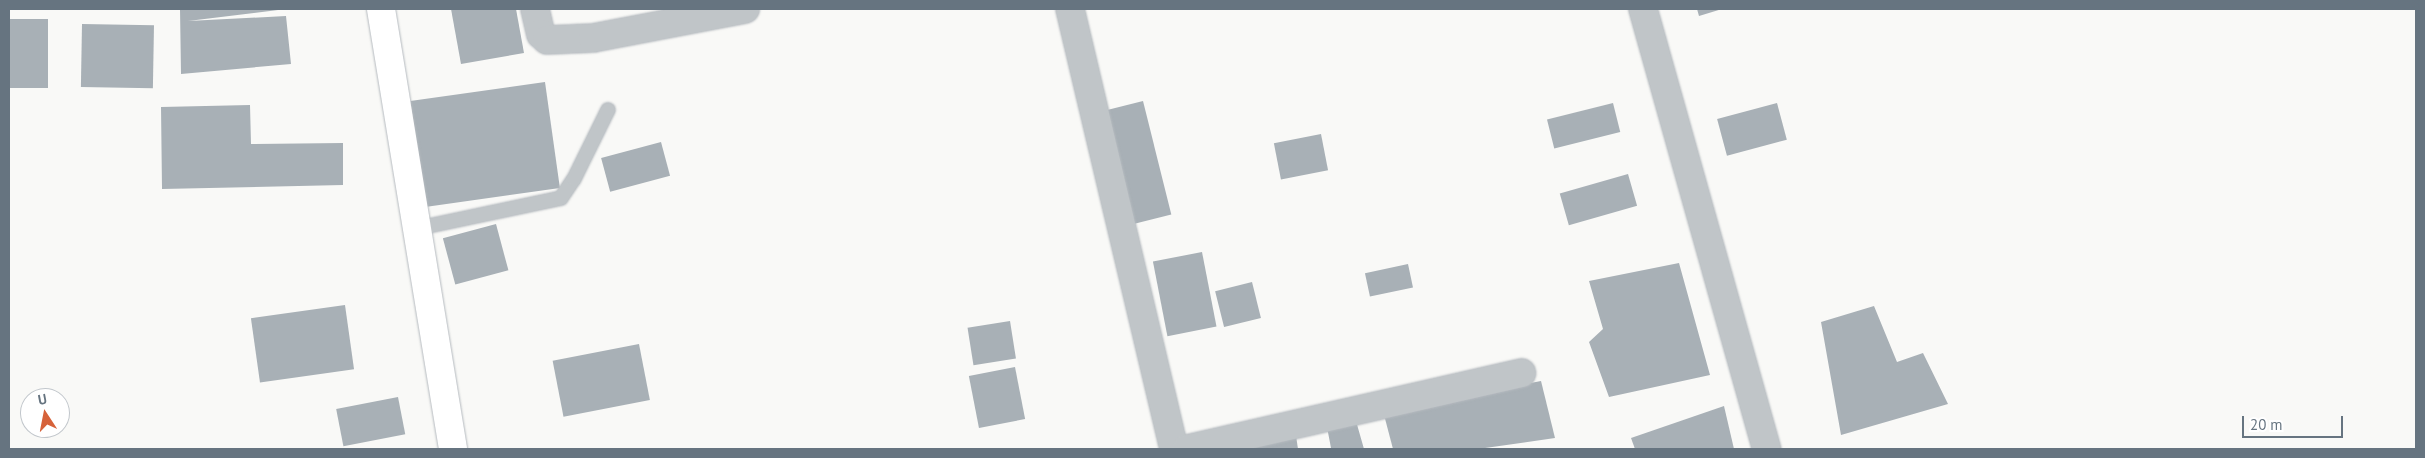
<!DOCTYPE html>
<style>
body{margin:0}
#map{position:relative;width:2425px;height:458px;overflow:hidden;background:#f9f9f7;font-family:"PT Sans",sans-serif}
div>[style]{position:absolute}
.building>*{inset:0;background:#a8b0b6;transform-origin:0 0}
.roads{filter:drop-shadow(0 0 1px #b5babf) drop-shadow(0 0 1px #b5babf)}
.lane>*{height:14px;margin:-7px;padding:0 7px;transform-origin:7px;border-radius:7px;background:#c0c5c8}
.street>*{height:28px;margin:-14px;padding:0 14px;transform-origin:14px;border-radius:14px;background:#c0c5c8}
.secondary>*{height:28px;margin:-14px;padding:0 14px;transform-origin:14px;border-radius:14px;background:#fff}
span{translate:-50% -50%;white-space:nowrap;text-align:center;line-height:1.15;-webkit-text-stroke:5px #fff;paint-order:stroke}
.frame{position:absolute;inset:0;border:10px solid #667480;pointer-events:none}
.north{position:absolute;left:20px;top:388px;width:50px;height:50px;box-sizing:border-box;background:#fff;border:1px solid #c2c7cc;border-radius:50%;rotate:349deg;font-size:14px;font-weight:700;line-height:20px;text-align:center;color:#667480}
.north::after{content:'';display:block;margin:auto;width:18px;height:22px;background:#d6623a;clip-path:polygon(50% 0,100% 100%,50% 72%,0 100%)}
.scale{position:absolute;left:2242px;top:416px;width:101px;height:22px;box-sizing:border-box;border:2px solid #667480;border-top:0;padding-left:6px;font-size:15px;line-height:18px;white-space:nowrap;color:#667480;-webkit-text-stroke:4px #fff;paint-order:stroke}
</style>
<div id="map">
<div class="building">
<div style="clip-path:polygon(180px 9px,286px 9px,188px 21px,286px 16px,291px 64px,181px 74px)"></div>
<div style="clip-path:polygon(451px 9px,516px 9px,524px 53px,461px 64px)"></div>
<div style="clip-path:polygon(1697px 9px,1722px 9px,1699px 16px)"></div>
<div style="left:9px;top:19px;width:39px;height:69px"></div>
<div style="left:82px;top:24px;width:72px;height:63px;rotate:1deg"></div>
<div style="left:545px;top:82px;width:107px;height:136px;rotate:82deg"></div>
<div style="left:1143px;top:101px;width:117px;height:40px;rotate:76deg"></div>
<div style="left:1613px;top:103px;width:30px;height:68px;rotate:76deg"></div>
<div style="left:1777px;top:103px;width:38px;height:62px;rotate:75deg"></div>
<div style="clip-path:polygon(250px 105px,251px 144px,343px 143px,343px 185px,162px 189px,161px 107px)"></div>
<div style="left:1321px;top:134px;width:37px;height:48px;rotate:79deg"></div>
<div style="left:661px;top:142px;width:35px;height:62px;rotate:75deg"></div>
<div style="left:1628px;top:174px;width:33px;height:71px;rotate:74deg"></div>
<div style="left:496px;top:224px;width:48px;height:55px;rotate:75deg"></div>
<div style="left:1202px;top:252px;width:76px;height:50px;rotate:79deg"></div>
<div style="clip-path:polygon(1679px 263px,1710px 375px,1609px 397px,1589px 342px,1603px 329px,1589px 281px)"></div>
<div style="left:1408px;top:264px;width:24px;height:44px;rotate:78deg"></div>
<div style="left:1252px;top:282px;width:37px;height:38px;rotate:76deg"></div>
<div style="left:345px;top:305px;width:65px;height:95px;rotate:82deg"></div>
<div style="clip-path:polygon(1874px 306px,1897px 362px,1923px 353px,1948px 404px,1841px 435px,1821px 322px)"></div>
<div style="left:1010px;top:321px;width:38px;height:43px;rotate:81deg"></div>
<div style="left:639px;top:344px;width:57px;height:88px;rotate:79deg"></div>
<div style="left:1015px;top:367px;width:53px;height:47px;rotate:79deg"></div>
<div style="clip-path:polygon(1541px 381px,1555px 438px,1478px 449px,1393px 449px,1383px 411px)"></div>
<div style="left:398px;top:397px;width:38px;height:63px;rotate:79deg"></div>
<div style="clip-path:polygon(1724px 406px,1734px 449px,1635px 449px,1631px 438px)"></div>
<div style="clip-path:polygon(1354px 414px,1364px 449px,1328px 449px,1331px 448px,1326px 422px)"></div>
<div style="clip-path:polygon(1295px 429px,1298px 449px,1240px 449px)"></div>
</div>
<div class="roads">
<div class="lane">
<div style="left:419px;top:228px;width:145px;rotate:-11.9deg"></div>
<div style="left:561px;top:198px;width:23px;rotate:-56deg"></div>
<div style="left:574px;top:179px;width:77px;rotate:-63.8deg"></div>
</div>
<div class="street">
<div style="left:535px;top:9px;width:26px;rotate:77deg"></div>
<div style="left:541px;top:34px;width:8px;rotate:45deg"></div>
<div style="left:547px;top:40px;width:46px;rotate:-2.5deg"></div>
<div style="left:593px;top:38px;width:155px;rotate:-10.8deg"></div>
<div style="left:1070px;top:9px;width:452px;rotate:76.7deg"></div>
<div style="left:1643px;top:9px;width:457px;rotate:74.3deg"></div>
<div style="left:1187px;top:449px;width:343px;rotate:-12.8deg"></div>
</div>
<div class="secondary">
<div style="left:381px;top:9px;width:446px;rotate:80.7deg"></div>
</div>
</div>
<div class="frame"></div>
<div class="north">U</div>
<div class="scale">20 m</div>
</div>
